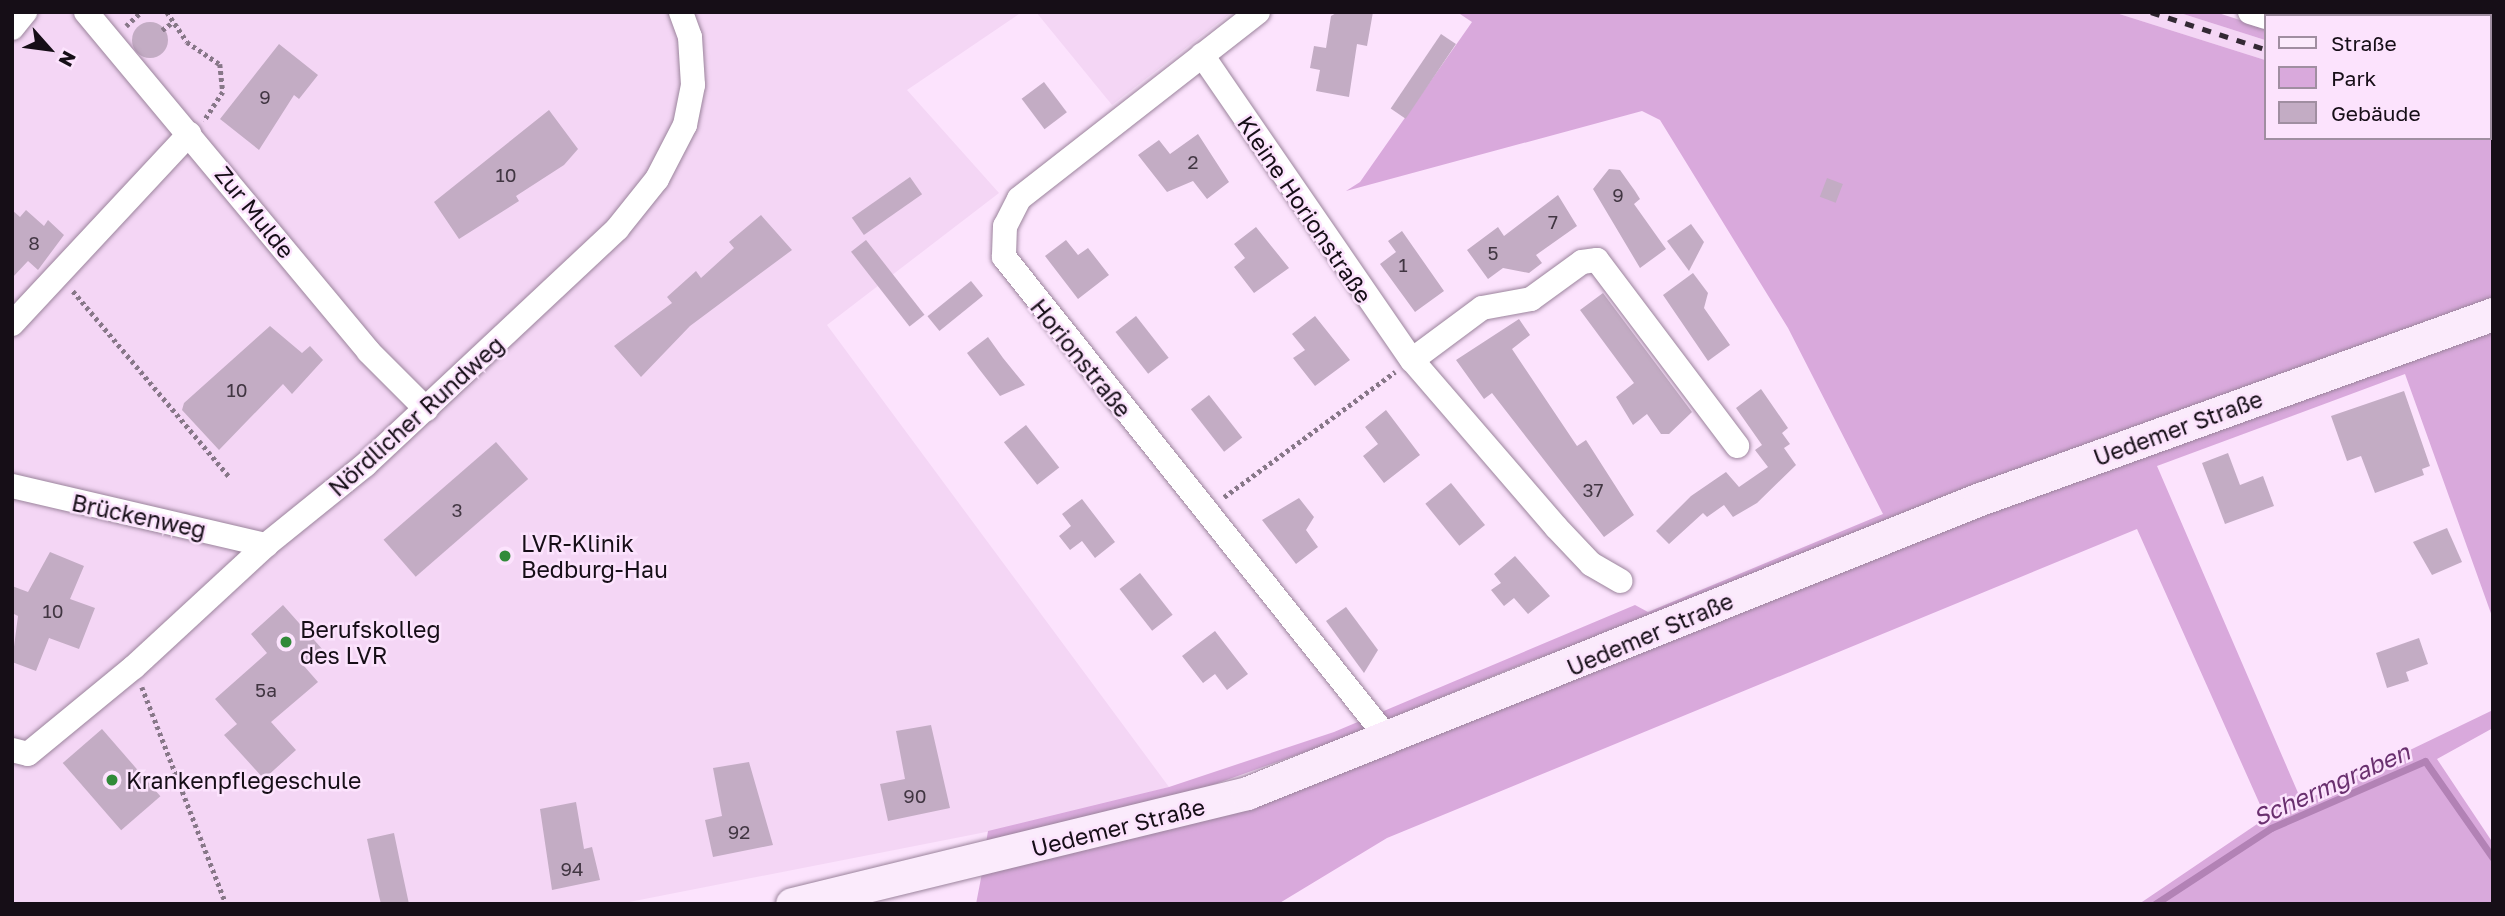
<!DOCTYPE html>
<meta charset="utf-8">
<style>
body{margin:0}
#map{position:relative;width:2505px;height:916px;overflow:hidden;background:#fce3fd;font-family:"Golos Text",sans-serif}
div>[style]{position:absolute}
.built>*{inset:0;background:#f4d6f5}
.green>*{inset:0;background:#d9a9dc}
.stream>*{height:7px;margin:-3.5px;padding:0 3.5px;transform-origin:3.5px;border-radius:3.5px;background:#b282b5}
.building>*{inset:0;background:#c3acc4;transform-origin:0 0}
.round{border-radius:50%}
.path>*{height:4.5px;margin-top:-2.25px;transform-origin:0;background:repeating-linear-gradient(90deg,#877788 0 3.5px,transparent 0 7px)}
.roads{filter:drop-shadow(0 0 2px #9b849c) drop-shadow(0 0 2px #9b849c)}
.minor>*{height:24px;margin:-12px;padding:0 12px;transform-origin:12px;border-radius:12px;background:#fff}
.secondary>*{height:33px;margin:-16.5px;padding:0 16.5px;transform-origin:16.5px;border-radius:16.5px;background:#fbebfc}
.rail>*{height:5px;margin-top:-2.5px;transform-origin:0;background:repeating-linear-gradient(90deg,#332934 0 9px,transparent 0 18px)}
.dots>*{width:19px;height:19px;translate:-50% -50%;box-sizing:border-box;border:4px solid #fce3fd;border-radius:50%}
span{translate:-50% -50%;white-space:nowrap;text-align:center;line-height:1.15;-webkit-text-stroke:5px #fce3fd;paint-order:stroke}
.number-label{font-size:19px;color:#413642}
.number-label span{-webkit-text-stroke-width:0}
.street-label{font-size:23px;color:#160e17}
.poi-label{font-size:23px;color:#160e17}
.left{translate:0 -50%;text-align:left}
.water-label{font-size:24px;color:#6a306f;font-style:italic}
.frame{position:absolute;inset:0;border:14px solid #160e17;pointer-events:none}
.legend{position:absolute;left:2264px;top:14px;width:228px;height:126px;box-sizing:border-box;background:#fce3fd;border:2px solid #a08ea1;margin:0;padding:9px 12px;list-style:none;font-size:21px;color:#160e17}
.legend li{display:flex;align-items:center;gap:14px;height:35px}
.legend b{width:35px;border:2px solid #a08ea1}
.north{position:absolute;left:14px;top:14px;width:70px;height:70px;-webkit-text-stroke:5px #fce3fd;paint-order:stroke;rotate:118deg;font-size:19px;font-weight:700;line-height:28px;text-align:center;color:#160e17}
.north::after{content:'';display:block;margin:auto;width:24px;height:32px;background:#160e17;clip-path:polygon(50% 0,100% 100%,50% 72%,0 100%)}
</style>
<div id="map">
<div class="built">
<div style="clip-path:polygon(12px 12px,1022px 12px,907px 90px,999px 193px,827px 325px,1169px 787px,1042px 821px,619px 904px,12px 904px)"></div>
<div style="clip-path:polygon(1036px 12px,1232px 12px,1112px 105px)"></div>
<div style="clip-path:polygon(2113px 12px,2177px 12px,2265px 40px,2265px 60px)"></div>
</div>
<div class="green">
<div style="clip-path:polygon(1457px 12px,2113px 12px,2265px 60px,2265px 138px,2489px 138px,2493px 124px,2493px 303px,1650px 623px,1530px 661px,1325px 745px,1204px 788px,985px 849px,988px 831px,1169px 787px,1334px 732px,1635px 605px,1648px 612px,1883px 514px,1788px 328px,1660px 120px,1642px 111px,1346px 191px,1360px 182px,1472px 22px)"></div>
<div style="clip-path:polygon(2177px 12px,2215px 12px,2265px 28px,2265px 40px)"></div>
<div style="clip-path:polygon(2493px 327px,2493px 619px,2405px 374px,2157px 466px,2302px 802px,2493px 710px,2493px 728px,2437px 759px,2493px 843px,2493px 904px,2139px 904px,2266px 818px,2137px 529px,1387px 838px,1278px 904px,976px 904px,982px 873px,1255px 806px,1881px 551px)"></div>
</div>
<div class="stream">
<div style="left:2155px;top:904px;width:139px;rotate:-33.2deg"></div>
<div style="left:2271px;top:828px;width:168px;rotate:-23.5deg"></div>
<div style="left:2425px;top:761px;width:118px;rotate:55deg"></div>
</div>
<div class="building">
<div style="clip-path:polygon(1338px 12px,1373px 12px,1367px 46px,1357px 44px,1349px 97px,1316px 91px,1320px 70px,1310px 68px,1314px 46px,1326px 48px,1331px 16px)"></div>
<div class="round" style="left:132px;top:22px;width:36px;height:36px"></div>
<div style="left:1441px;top:34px;width:18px;height:90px;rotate:34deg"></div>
<div style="clip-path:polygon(279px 44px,318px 75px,299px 99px,294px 95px,259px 150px,220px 119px)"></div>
<div style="left:1044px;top:82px;width:38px;height:28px;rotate:53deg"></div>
<div style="clip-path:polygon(549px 110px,578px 149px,564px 165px,516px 196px,519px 201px,459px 239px,434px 202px)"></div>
<div style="clip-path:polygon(1198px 134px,1229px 182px,1207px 199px,1193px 181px,1167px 192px,1138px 155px,1159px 140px,1170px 154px)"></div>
<div style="clip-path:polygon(1609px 169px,1620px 170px,1635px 191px,1640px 199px,1634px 204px,1666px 249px,1640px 268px,1593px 189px)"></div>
<div style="left:910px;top:177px;width:21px;height:71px;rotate:55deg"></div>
<div style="left:1827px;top:178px;width:17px;height:20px;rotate:21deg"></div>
<div style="clip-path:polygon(1558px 195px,1577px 226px,1536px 255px,1542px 263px,1529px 273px,1503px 268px,1488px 279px,1467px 250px,1498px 227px,1504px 236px)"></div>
<div style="clip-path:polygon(12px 210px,20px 217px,26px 210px,44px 226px,48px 220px,64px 235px,38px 270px,28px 261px,12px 278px)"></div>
<div style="clip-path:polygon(761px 215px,792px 250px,690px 326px,641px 377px,614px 346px,672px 303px,667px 297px,696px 271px,701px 278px,734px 248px,729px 242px)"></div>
<div style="clip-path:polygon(1691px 224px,1704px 242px,1689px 271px,1667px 241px)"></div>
<div style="clip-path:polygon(1256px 227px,1289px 268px,1254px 293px,1234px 267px,1245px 258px,1234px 244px)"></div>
<div style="clip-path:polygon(1402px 231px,1444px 291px,1415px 312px,1380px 264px,1396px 252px,1388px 241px)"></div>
<div style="left:866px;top:240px;width:95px;height:19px;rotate:52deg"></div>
<div style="clip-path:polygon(1066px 240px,1078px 255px,1088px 248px,1109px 275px,1078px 299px,1045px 256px)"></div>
<div style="clip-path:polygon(1693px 273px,1708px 293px,1704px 308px,1730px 345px,1708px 361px,1663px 295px)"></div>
<div style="left:971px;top:281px;width:19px;height:56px;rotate:51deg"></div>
<div style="clip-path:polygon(1603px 293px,1692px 412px,1669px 434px,1661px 434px,1647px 414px,1633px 425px,1616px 397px,1634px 383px,1580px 310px)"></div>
<div style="left:1136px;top:316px;width:53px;height:26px;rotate:52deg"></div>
<div style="clip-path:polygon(1315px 316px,1350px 360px,1315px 386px,1293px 358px,1305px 350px,1292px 334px)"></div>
<div style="clip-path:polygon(1519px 319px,1530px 335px,1512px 349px,1577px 446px,1586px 440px,1634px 515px,1604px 537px,1492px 393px,1484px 399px,1456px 360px)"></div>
<div style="clip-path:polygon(270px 326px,302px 353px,310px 346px,323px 360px,292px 394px,283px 384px,219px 450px,182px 410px,184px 403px)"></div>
<div style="clip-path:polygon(988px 337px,1003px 358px,1025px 385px,1000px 396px,979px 369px,967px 353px)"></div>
<div style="clip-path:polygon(1761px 389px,1788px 428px,1782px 433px,1790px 444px,1784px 448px,1796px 465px,1757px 503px,1733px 517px,1724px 505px,1707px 517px,1703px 513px,1669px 544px,1656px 531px,1691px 496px,1726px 472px,1739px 487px,1768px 467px,1755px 450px,1762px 445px,1736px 408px)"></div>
<div style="clip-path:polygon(2404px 391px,2430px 466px,2422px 469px,2424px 475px,2375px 493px,2361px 456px,2347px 461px,2331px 416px)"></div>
<div style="left:1209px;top:395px;width:54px;height:23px;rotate:52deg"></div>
<div style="clip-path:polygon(1386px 410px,1420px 455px,1384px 483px,1363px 456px,1378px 444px,1365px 427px)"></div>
<div style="left:1026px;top:425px;width:54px;height:28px;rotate:52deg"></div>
<div style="left:496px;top:442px;width:49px;height:149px;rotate:49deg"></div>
<div style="clip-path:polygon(2228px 453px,2240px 485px,2263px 476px,2274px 506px,2225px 524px,2202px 463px)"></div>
<div style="left:1451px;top:483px;width:54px;height:33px;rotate:51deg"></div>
<div style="clip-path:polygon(1299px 498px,1314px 517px,1306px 530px,1318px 547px,1296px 564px,1262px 520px)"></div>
<div style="clip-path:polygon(1082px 499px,1115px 542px,1095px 558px,1082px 541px,1070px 550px,1059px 536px,1071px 526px,1062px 514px)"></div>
<div style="clip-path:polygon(2447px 528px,2462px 562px,2432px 575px,2413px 542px)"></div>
<div style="clip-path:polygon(50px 552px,84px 566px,70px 599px,95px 608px,79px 649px,49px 638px,36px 671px,12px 662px,18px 616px,12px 613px,12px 586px,28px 592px)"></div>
<div style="clip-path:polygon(1515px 556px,1550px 596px,1528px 614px,1514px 598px,1504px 606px,1491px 590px,1501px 583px,1494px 574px)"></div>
<div style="left:1140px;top:573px;width:53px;height:26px;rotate:52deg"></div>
<div style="clip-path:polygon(283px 605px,323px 650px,304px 666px,318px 682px,271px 722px,296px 750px,264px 779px,224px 735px,237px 724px,215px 699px,267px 653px,251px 634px)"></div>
<div style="clip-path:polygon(1346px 607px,1378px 650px,1364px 673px,1326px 621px)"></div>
<div style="clip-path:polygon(1215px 631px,1248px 674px,1227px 690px,1215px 674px,1203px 683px,1182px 656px)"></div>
<div style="clip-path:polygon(2419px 638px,2428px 664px,2406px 672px,2409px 681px,2387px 688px,2376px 653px)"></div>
<div style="clip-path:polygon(931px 725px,950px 808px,888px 821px,880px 784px,905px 779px,896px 731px)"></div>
<div style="left:102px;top:729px;width:89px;height:52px;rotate:49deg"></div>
<div style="clip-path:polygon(749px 762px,773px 845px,713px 857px,705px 820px,722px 816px,713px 768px)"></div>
<div style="clip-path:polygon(576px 802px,584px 849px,592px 847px,600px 880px,552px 890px,540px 809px)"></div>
<div style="clip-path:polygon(394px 833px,400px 862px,409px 904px,381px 904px,379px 896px,367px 839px)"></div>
</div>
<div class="path">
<div style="left:167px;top:12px;width:36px;rotate:56deg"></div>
<div style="left:187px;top:42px;width:40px;rotate:34deg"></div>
<div style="left:220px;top:64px;width:28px;rotate:84deg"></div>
<div style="left:223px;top:92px;width:35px;rotate:123deg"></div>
<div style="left:126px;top:26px;width:21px;rotate:-43deg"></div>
<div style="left:162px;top:30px;width:14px;rotate:-36deg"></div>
<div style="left:73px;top:291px;width:242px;rotate:49.9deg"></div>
<div style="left:1224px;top:497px;width:212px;rotate:-36.2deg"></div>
<div style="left:142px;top:687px;width:233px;rotate:68.8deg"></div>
</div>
<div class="roads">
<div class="minor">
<div style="left:86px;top:12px;width:442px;rotate:50.2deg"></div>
<div style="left:369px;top:352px;width:81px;rotate:45deg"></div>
<div style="left:1258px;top:12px;width:303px;rotate:142deg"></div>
<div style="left:1019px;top:199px;width:30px;rotate:117deg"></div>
<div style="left:1005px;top:226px;width:31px;rotate:92deg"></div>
<div style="left:1004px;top:257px;width:619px;rotate:51.43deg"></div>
<div style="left:2250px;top:12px;width:16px;rotate:18deg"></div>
<div style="left:2461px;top:12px;width:4px;rotate:90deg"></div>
<div style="left:12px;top:28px;width:21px;rotate:-51deg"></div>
<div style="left:1202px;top:55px;width:370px;rotate:55.5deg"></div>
<div style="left:1412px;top:360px;width:221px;rotate:49.2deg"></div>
<div style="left:1556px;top:527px;width:51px;rotate:46.6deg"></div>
<div style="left:1591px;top:564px;width:34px;rotate:30deg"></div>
<div style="left:12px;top:324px;width:260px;rotate:-47deg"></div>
<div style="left:1412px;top:360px;width:87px;rotate:-36.6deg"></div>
<div style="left:1482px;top:308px;width:50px;rotate:-10.4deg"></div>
<div style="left:1531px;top:299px;width:63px;rotate:-36deg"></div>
<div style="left:1582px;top:262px;width:15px;rotate:-8deg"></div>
<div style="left:1597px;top:260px;width:233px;rotate:53deg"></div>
<div style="left:12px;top:486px;width:261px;rotate:13.1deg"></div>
<div style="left:12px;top:750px;width:16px;rotate:14deg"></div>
<div style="left:28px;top:754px;width:137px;rotate:-39.4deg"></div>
<div style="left:134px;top:667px;width:180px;rotate:-42.7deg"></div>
<div style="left:266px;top:545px;width:127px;rotate:-38.9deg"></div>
<div style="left:365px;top:465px;width:345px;rotate:-43.1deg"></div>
<div style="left:617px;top:229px;width:64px;rotate:-51.3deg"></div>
<div style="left:657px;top:179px;width:61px;rotate:-62.6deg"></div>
<div style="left:685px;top:125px;width:41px;rotate:-78.7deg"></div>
<div style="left:693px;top:85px;width:48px;rotate:-93.6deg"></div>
<div style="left:690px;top:37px;width:27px;rotate:-110deg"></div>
</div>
<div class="secondary">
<div style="left:792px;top:904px;width:468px;rotate:-13.7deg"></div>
<div style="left:1247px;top:793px;width:790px;rotate:-21.86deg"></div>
<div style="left:1980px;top:499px;width:545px;rotate:-19.83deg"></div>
</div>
</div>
<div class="rail">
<div style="left:2151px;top:12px;width:120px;rotate:18deg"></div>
<div style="left:2489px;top:114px;width:4px;rotate:14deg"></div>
</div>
<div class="dots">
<div style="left:505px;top:556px;background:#318a39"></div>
<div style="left:286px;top:642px;background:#318a39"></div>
<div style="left:112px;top:780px;background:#318a39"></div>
</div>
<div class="number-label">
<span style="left:265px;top:97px">9</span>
<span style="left:1193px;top:162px">2</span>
<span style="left:506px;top:175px">10</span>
<span style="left:1618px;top:195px">9</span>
<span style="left:1553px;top:222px">7</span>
<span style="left:34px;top:243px">8</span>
<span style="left:1493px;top:253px">5</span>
<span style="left:1403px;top:265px">1</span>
<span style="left:237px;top:390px">10</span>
<span style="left:1593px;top:490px">37</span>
<span style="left:457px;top:510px">3</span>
<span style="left:53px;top:611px">10</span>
<span style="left:266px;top:690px">5a</span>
<span style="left:915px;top:796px">90</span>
<span style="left:739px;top:832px">92</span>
<span style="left:572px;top:869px">94</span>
</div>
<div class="street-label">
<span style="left:1305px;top:209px;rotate:56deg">Kleine Horionstraße</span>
<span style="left:255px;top:212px;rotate:51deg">Zur Mulde</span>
<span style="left:1081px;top:358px;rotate:51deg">Horionstraße</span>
<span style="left:416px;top:416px;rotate:-42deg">Nördlicher Rundweg</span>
<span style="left:2178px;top:428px;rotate:-20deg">Uedemer Straße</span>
<span style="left:139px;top:516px;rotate:12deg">Brückenweg</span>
<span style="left:1650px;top:634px;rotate:-23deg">Uedemer Straße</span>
<span style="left:1118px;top:827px;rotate:-14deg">Uedemer Straße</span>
</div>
<div class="poi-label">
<span class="left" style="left:521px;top:556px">LVR-Klinik<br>Bedburg-Hau</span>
<span class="left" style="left:300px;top:642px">Berufskolleg<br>des LVR</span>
<span class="left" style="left:126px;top:780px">Krankenpflegeschule</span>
</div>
<div class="water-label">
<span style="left:2331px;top:784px;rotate:-24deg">Schermgraben</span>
</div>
<div class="frame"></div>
<ul class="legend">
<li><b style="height:9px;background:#fbebfc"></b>Straße</li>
<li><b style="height:19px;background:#d9a9dc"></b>Park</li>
<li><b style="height:19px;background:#c3acc4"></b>Gebäude</li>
</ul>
<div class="north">N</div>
</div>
